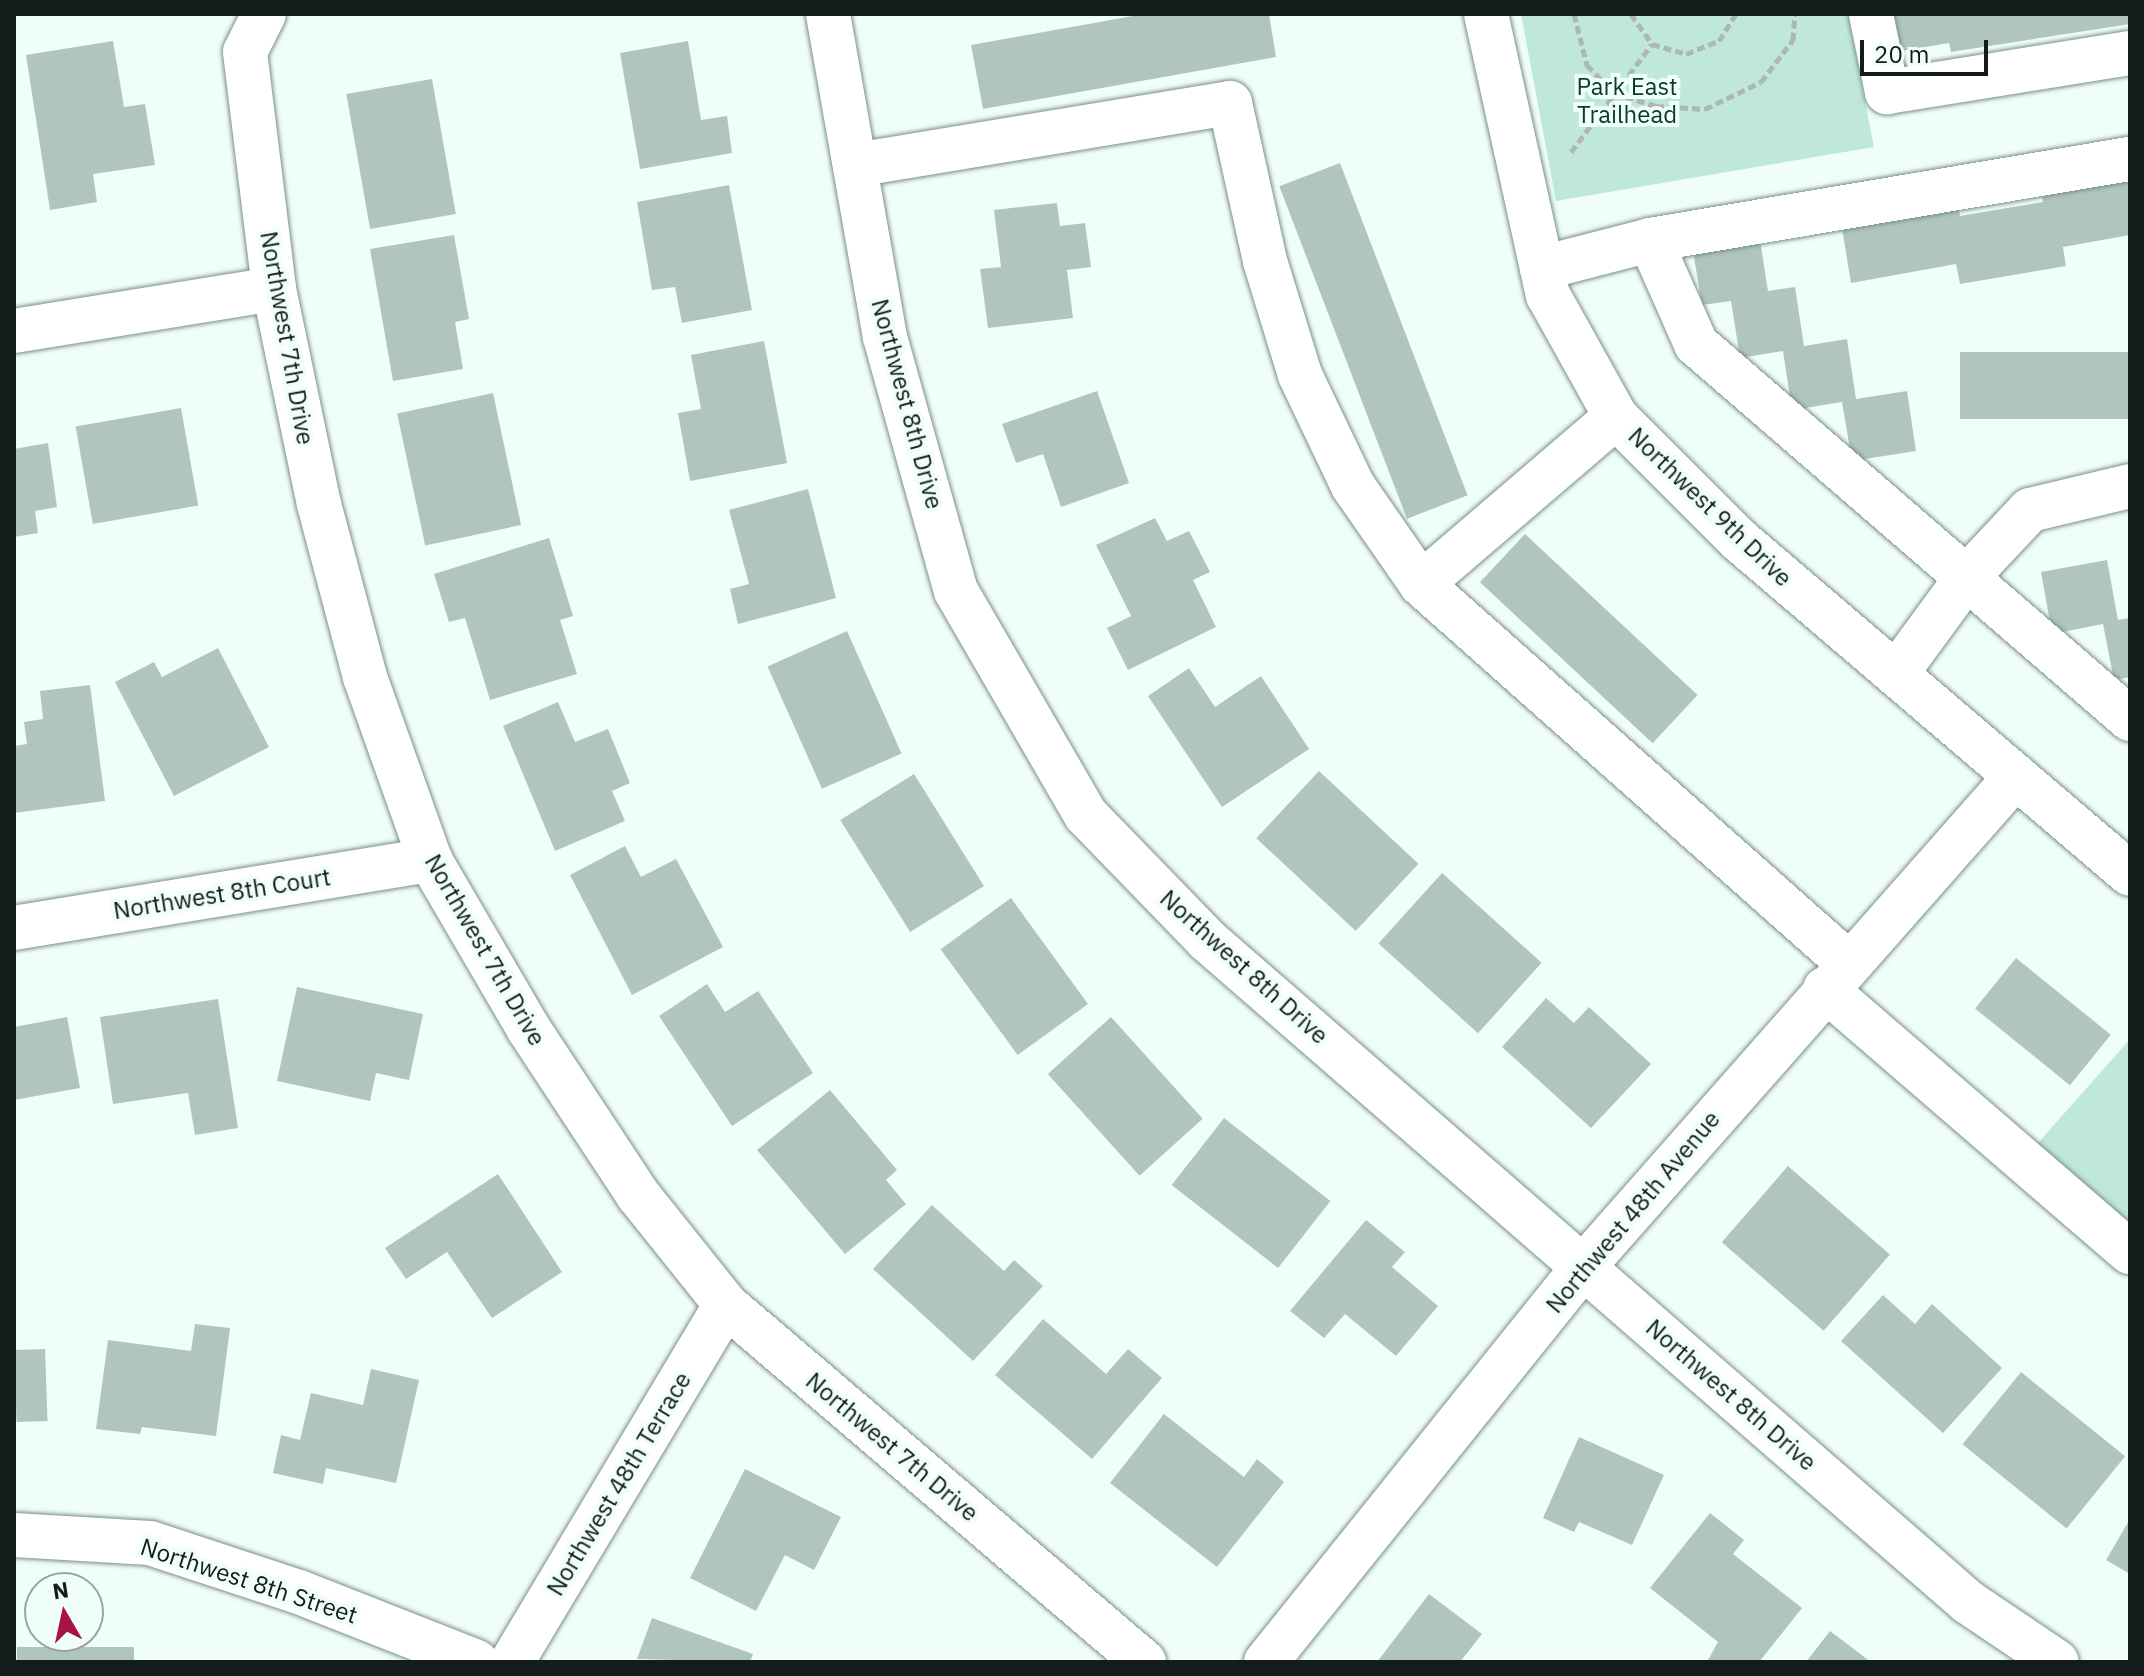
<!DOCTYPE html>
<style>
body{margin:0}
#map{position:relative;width:2144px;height:1676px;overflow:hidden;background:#f0fef9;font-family:"IBM Plex Sans",sans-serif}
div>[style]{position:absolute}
.green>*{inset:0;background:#c0e8d8}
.building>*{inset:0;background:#b0c6bd;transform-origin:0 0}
.path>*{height:5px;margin-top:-2.5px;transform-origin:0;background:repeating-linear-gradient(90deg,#acb8b4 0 8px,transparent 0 12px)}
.roads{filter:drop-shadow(0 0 2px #7a9087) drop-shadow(0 0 2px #7a9087)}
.minor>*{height:44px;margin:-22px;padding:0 22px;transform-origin:22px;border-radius:22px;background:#fff}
span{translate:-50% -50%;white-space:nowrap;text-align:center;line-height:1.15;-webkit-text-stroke:8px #f0fef9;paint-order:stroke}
.park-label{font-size:24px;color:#083b2d}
.street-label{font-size:24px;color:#131c19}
.frame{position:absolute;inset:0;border:16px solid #131c19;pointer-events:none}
.north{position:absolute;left:24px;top:1572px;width:80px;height:80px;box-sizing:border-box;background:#f0fef9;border:2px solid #98a49f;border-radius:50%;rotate:351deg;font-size:22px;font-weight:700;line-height:32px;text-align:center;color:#131c19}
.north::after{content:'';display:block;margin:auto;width:28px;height:36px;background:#a81345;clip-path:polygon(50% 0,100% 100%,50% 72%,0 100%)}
.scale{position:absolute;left:1860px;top:40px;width:128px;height:36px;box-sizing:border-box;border:4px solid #131c19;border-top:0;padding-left:10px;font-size:24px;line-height:28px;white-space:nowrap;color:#131c19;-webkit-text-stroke:6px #f0fef9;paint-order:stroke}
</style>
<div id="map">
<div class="green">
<div style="clip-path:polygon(1521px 14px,1848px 14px,1874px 147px,1556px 201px)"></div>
<div style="clip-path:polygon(2130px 1039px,2130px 1223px,2038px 1143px)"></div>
</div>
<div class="building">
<div style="clip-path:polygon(1144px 14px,1269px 14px,1276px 57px,983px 109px,971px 45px)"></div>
<div style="clip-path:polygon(1890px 14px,2130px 14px,2130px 24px,1951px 52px,1949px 43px,1896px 52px)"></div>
<div style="clip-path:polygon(113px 41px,124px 107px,145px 104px,155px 165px,93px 174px,97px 202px,50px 210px,26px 55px)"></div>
<div style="clip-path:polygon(688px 41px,701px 120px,727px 116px,732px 153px,640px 169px,620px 53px)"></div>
<div style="left:432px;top:79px;width:137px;height:87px;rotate:80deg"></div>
<div style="left:1340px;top:163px;width:356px;height:65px;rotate:69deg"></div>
<div style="clip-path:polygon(2130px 168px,2130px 235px,2063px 247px,2066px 266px,1960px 284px,1956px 264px,1851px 283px,1840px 216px,1957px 196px,1960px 216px,2043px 202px,2040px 184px)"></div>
<div style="clip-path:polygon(729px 185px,752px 310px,682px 323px,675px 287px,652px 290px,637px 202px)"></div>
<div style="clip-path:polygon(1057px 203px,1060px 226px,1085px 223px,1091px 267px,1067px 270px,1073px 318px,988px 328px,980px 269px,1001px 267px,994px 210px)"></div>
<div style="clip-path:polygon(1759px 234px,1768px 291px,1795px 287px,1804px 346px,1847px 339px,1856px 399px,1907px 391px,1916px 451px,1852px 461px,1842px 402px,1792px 410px,1783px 351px,1740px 358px,1731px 301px,1702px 305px,1692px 245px)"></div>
<div style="clip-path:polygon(454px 235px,469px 319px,455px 322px,463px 369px,393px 381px,370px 249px)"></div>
<div style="clip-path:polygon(764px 341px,787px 463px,690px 481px,678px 413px,701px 409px,691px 355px)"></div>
<div style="left:2130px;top:352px;width:67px;height:170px;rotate:90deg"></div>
<div style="clip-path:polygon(1097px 391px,1129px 483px,1061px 507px,1043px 454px,1016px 463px,1002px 424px)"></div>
<div style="left:493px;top:393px;width:135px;height:98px;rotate:78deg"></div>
<div style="left:181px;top:408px;width:99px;height:107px;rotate:80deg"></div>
<div style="clip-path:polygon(48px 443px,57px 507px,35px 511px,38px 533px,14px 537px,14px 449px)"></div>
<div style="clip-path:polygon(808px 489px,836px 598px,738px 624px,730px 589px,749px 584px,729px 510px)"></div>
<div style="clip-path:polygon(1155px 518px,1167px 541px,1189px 531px,1210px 572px,1193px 580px,1216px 627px,1128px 670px,1107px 628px,1131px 616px,1096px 545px)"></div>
<div style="left:1525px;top:534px;width:236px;height:66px;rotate:43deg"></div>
<div style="clip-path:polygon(549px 538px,573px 616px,560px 620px,577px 674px,490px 700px,465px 618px,449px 622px,434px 574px)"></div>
<div style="clip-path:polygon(2107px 560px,2118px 620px,2130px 618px,2130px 677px,2114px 680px,2103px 624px,2052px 634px,2041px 572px)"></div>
<div style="left:847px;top:631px;width:134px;height:87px;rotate:66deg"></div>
<div style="clip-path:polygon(218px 648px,269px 747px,174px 796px,115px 682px,154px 662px,162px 677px)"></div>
<div style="clip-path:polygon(1189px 668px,1215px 707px,1261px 676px,1309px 749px,1222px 807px,1148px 696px)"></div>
<div style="clip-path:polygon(90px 685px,105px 801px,14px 813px,14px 746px,27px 744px,24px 722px,43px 719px,40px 691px)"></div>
<div style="clip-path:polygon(558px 702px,575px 742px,608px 729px,630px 783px,612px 791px,625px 821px,555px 851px,503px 726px)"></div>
<div style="left:1319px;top:771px;width:136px;height:92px;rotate:43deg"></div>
<div style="left:914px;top:774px;width:132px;height:87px;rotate:58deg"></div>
<div style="clip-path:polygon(625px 846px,641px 877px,676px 859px,723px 947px,632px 995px,570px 875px)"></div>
<div style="left:1442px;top:873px;width:134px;height:95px;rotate:42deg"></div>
<div style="left:1011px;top:898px;width:131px;height:87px;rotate:54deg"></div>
<div style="left:2016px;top:958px;width:122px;height:65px;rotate:39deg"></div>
<div style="clip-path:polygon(707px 984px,725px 1012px,758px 991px,813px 1073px,732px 1126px,659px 1016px)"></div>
<div style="clip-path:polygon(297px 987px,423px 1014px,409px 1080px,376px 1073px,370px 1101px,277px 1081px)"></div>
<div style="clip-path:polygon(1546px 998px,1574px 1023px,1589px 1007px,1651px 1064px,1591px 1128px,1502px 1047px)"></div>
<div style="clip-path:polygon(218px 999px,238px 1128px,195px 1135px,188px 1093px,113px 1104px,100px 1017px)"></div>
<div style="clip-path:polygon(67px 1017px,80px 1088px,14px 1100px,14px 1027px)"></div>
<div style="left:1111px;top:1017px;width:137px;height:85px;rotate:48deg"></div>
<div style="clip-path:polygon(830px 1090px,897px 1170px,886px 1180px,906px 1204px,845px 1254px,757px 1150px)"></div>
<div style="left:1224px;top:1118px;width:135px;height:85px;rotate:38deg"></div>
<div style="left:1788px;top:1166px;width:135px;height:101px;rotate:41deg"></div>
<div style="clip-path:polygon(498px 1174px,562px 1272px,492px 1318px,447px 1252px,406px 1279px,385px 1248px)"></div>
<div style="clip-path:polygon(932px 1205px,1004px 1271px,1014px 1260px,1043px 1286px,973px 1361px,873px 1269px)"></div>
<div style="clip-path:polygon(1366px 1220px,1405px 1252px,1392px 1267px,1438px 1306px,1396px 1356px,1345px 1314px,1324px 1338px,1290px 1311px)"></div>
<div style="clip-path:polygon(1883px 1295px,1915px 1324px,1932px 1304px,2002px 1368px,1943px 1433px,1841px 1341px)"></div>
<div style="clip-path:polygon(1043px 1319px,1106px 1374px,1128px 1349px,1162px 1378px,1092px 1459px,995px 1375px)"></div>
<div style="clip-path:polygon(195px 1324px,230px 1328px,216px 1436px,142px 1427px,140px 1434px,96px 1429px,108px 1340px,191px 1351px)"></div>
<div style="left:45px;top:1349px;width:72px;height:31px;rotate:88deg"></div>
<div style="clip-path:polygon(371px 1369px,419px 1380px,396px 1483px,326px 1468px,323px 1484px,273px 1473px,281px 1435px,300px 1440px,311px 1393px,363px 1405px)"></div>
<div style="left:2021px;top:1372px;width:134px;height:93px;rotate:39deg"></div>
<div style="clip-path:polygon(1164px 1414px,1244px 1477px,1257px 1459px,1284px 1482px,1217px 1567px,1110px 1483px)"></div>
<div style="clip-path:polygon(1579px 1437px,1664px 1475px,1632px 1545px,1579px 1522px,1574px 1532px,1543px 1518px)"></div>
<div style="clip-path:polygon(745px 1469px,841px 1517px,814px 1570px,785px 1555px,756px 1611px,690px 1578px)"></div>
<div style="clip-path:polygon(1710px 1513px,1744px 1540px,1733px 1554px,1802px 1608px,1759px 1662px,1707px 1662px,1718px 1642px,1650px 1588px)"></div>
<div style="clip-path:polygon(2130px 1519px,2130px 1574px,2106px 1560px)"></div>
<div style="clip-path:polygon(1429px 1594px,1482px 1634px,1460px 1662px,1377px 1662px)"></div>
<div style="clip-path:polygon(652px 1618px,753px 1654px,750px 1662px,637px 1659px)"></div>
<div style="clip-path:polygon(1830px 1631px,1871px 1662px,1806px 1662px)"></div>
<div style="left:134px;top:1647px;width:15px;height:117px;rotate:90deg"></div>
</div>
<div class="path">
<div style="left:1574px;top:14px;width:53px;rotate:75.7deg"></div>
<div style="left:1587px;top:65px;width:39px;rotate:46deg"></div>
<div style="left:1614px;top:93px;width:44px;rotate:17.2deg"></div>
<div style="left:1656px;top:106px;width:49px;rotate:3.5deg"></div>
<div style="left:1705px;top:109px;width:62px;rotate:-25.7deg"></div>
<div style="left:1761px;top:82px;width:53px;rotate:-52.7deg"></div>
<div style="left:1793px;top:40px;width:26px;rotate:-86deg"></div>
<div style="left:1631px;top:14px;width:37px;rotate:55deg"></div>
<div style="left:1652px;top:44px;width:35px;rotate:16deg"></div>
<div style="left:1686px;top:54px;width:35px;rotate:-22deg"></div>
<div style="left:1719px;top:41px;width:32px;rotate:-58deg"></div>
<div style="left:1571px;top:152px;width:135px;rotate:-53.1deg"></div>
</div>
<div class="roads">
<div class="minor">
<div style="left:264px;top:14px;width:42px;rotate:116.6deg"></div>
<div style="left:245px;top:52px;width:239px;rotate:83deg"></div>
<div style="left:274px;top:289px;width:220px;rotate:78.2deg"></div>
<div style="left:319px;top:504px;width:179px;rotate:75.1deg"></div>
<div style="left:365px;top:677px;width:194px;rotate:70.4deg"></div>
<div style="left:430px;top:860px;width:194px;rotate:59.7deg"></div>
<div style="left:528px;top:1028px;width:200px;rotate:56.6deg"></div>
<div style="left:638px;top:1195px;width:141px;rotate:51.3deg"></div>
<div style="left:726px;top:1305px;width:550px;rotate:40.5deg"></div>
<div style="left:828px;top:14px;width:328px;rotate:80deg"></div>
<div style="left:885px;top:337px;width:264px;rotate:74.4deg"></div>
<div style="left:956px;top:591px;width:259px;rotate:59.9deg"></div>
<div style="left:1086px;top:815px;width:174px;rotate:45.9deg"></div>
<div style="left:1207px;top:940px;width:1009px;rotate:41.02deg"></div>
<div style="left:1968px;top:1602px;width:107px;rotate:34deg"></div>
<div style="left:1486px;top:14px;width:288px;rotate:77.6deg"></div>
<div style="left:1548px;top:295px;width:140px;rotate:60.9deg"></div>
<div style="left:1616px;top:417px;width:174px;rotate:45deg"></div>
<div style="left:1739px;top:540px;width:514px;rotate:40.5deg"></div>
<div style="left:1871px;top:14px;width:80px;rotate:78.4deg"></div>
<div style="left:1887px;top:92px;width:246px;rotate:-9.1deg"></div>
<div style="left:855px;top:165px;width:380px;rotate:-9.4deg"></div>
<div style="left:1230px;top:103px;width:162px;rotate:77.5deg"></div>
<div style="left:1265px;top:261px;width:119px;rotate:72.9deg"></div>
<div style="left:1300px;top:375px;width:123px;rotate:64.5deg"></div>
<div style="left:1353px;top:486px;width:119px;rotate:55.2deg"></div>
<div style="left:1421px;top:584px;width:257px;rotate:-40.6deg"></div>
<div style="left:1650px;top:240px;width:114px;rotate:66.1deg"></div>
<div style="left:1696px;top:344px;width:574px;rotate:40.83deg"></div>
<div style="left:1542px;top:268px;width:112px;rotate:-14.5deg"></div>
<div style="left:1650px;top:240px;width:487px;rotate:-9.6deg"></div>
<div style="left:14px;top:331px;width:263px;rotate:-9.2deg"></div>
<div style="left:1421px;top:584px;width:571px;rotate:41.59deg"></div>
<div style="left:1896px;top:674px;width:120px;rotate:-53.8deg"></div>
<div style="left:1967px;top:577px;width:92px;rotate:-46.8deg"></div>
<div style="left:2030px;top:510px;width:103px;rotate:-13.5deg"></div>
<div style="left:14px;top:928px;width:422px;rotate:-9.3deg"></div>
<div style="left:1825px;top:989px;width:403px;rotate:40.8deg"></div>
<div style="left:14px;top:1535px;width:136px;rotate:3.4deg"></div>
<div style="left:150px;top:1543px;width:157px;rotate:18.2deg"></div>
<div style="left:299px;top:1592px;width:191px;rotate:21.5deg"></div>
<div style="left:512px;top:1662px;width:416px;rotate:-59.1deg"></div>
<div style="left:1266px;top:1662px;width:508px;rotate:-51.23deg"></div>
<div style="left:1584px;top:1266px;width:653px;rotate:-48.6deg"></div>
</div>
</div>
<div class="park-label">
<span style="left:1627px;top:101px">Park East<br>Trailhead</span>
</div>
<div class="street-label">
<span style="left:287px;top:338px;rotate:80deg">Northwest 7th Drive</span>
<span style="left:907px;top:404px;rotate:75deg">Northwest 8th Drive</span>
<span style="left:1710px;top:507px;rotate:44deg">Northwest 9th Drive</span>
<span style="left:222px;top:894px;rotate:-9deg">Northwest 8th Court</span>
<span style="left:485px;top:950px;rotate:60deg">Northwest 7th Drive</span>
<span style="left:1244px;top:967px;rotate:42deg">Northwest 8th Drive</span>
<span style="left:1633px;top:1212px;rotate:-50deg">Northwest 48th Avenue</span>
<span style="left:1731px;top:1395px;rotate:41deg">Northwest 8th Drive</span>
<span style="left:892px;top:1447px;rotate:40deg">Northwest 7th Drive</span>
<span style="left:619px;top:1484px;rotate:-59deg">Northwest 48th Terrace</span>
<span style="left:249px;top:1581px;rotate:18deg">Northwest 8th Street</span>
</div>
<div class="frame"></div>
<div class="north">N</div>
<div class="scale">20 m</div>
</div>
